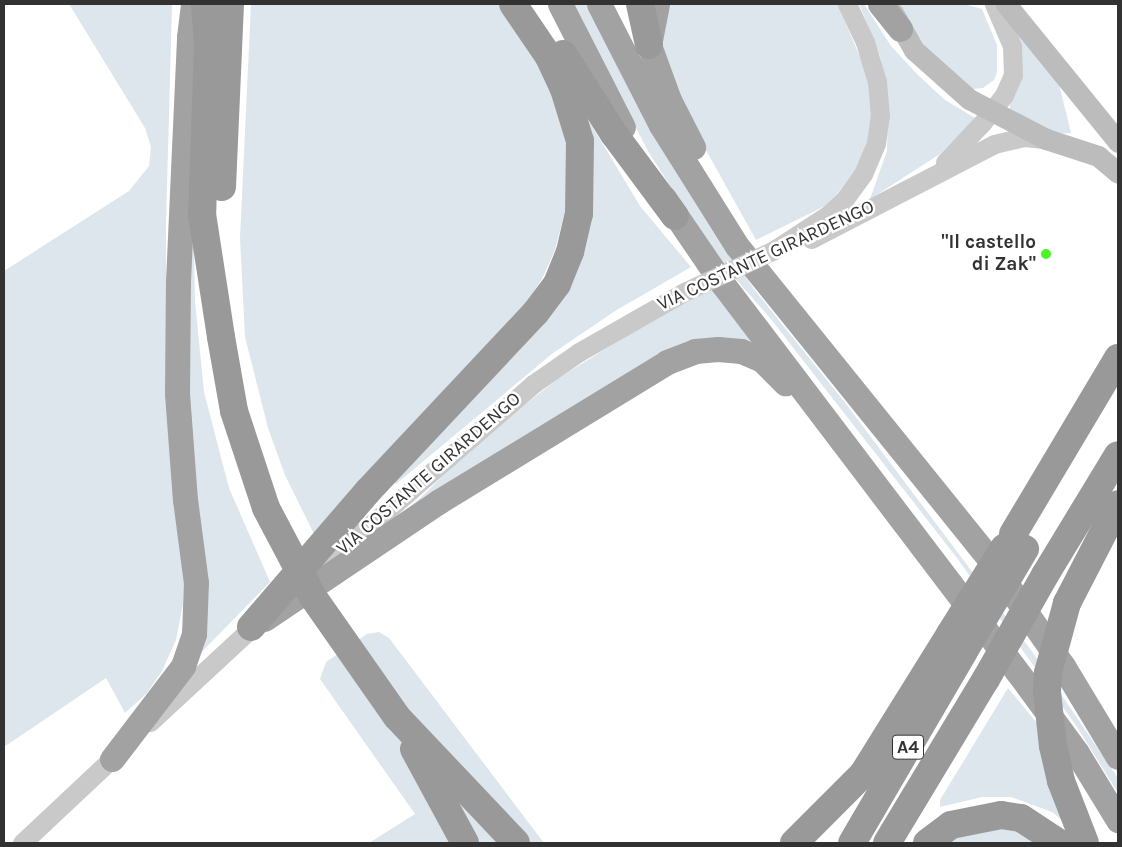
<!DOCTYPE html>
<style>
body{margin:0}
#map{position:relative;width:1122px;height:847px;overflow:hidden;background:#fff;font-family:Karla,sans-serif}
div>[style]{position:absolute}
.green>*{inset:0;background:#dce6ec}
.tertiary>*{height:19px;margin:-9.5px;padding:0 9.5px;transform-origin:9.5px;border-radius:9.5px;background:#c9c9c9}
.secondary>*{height:21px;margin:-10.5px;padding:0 10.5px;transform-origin:10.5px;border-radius:10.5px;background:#bcbcbc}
.trunk>*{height:25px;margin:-12.5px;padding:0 12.5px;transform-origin:12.5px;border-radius:12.5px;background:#a2a2a2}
.motorway>*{height:28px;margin:-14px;padding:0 14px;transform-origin:14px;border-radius:14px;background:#999}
.tertiary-bridge>*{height:19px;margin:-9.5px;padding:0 9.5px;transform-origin:9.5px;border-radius:9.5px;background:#c9c9c9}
.motorway-bridge>*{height:28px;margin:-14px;padding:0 14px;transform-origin:14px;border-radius:14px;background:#999}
.dots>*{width:14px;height:14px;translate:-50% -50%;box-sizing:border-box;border:2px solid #fff;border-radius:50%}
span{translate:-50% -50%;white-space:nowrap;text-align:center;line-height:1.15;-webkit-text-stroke:5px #fff;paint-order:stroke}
.shield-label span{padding:1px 4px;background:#fff;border:1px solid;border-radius:4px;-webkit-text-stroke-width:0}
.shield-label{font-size:18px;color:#323232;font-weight:700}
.poi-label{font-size:19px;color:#323232;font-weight:700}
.right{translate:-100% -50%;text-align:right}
.street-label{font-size:19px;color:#323232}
.frame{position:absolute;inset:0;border:5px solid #323232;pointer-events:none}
</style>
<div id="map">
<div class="green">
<div style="clip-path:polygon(69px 4px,172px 4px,166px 223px,166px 370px,186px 566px,183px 604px,176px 640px,162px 671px,147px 693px,125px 713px,106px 678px,4px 747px,4px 271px,129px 191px,149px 166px,151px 147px,145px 128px)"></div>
<div style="clip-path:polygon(251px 4px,498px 4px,547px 80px,566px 141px,568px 177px,565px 211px,555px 250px,542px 279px,521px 311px,315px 536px,285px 475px,268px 428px,245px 337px,240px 238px)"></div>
<div style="clip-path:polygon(572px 4px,589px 4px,721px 240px,754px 289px,846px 404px,1031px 650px,1118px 778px,1118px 793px,1077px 727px,957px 558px,770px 318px,714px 254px,649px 153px)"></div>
<div style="clip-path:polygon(662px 4px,838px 4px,869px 79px,873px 106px,870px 136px,859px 165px,829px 204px,756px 240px,677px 98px,657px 30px)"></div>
<div style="clip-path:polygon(859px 4px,864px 4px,891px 46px,918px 75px,945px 100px,975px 118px,940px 154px,870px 199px,887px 151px,888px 105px,880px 56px)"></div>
<div style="clip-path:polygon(894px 4px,964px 4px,982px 9px,997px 45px,997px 72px,994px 80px,983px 88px,972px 89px,933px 57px)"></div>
<div style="clip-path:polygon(1003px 13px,1059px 84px,1071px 133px,1055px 134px,1010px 111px)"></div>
<div style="clip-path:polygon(572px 93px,640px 206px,691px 267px,615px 311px,553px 353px,396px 484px,392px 481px,567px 276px)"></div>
<div style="clip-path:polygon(193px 203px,195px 301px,204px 392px,229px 488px,270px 582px,188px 666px,184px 363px)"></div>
<div style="clip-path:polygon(712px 290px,755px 344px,718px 340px,411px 507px,482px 438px,559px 378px,677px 304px)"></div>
<div style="clip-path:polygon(379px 632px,389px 638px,544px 843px,369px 843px,415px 814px,320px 679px,326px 662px,367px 634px)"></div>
<div style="clip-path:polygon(1008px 688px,1042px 729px,1070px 827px,1052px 812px,1011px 797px,982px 797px,940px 807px,940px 800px)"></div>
<div style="clip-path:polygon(975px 817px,1059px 843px,923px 843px)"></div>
</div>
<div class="tertiary">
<div style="left:945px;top:162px;width:55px;rotate:-46.5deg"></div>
<div style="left:983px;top:122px;width:34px;rotate:-52deg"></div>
<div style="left:1004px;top:95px;width:22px;rotate:-66deg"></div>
<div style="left:1013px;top:75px;width:29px;rotate:-92deg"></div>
<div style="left:1012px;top:46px;width:46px;rotate:-113.2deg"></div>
<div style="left:811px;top:239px;width:206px;rotate:-27.4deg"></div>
<div style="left:994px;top:144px;width:31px;rotate:-13deg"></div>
<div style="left:1024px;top:137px;width:20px;rotate:6deg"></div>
<div style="left:774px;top:250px;width:66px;rotate:-33.2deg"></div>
<div style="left:829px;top:214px;width:21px;rotate:-43deg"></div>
<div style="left:844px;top:200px;width:32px;rotate:-54deg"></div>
<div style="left:863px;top:174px;width:34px;rotate:-67deg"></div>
<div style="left:876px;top:143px;width:27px;rotate:-82deg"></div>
<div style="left:880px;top:116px;width:34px;rotate:-95deg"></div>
<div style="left:877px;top:82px;width:42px;rotate:-106.7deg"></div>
<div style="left:865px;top:42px;width:42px;rotate:-115.3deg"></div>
<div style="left:315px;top:573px;width:289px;rotate:-40.9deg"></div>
<div style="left:533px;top:384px;width:56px;rotate:-34.8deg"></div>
<div style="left:579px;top:352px;width:121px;rotate:-29.7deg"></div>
<div style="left:150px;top:722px;width:150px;rotate:-42.8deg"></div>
<div style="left:22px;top:843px;width:136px;rotate:-43.2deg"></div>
</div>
<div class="secondary">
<div style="left:1006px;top:4px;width:178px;rotate:50.9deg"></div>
<div style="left:893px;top:13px;width:43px;rotate:60.4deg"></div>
<div style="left:914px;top:50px;width:74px;rotate:41.7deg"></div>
<div style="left:969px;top:99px;width:87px;rotate:27.5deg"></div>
<div style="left:1046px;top:139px;width:55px;rotate:18.1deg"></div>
<div style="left:1098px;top:156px;width:26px;rotate:40deg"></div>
</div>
<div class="trunk">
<div style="left:560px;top:4px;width:138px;rotate:62.9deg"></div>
<div style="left:599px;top:4px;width:136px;rotate:62.9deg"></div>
<div style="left:661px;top:125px;width:143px;rotate:57.9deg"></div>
<div style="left:737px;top:246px;width:400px;rotate:51.1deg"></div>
<div style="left:988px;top:557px;width:132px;rotate:55.5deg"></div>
<div style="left:1063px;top:666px;width:106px;rotate:58.9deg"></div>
<div style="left:657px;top:4px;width:42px;rotate:101deg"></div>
<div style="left:649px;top:45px;width:59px;rotate:70deg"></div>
<div style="left:669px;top:100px;width:53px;rotate:62.9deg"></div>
<div style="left:880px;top:4px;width:32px;rotate:51deg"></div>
<div style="left:664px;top:198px;width:103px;rotate:55.7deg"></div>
<div style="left:722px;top:283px;width:506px;rotate:52.79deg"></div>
<div style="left:1028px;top:686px;width:83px;rotate:53.8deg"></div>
<div style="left:1077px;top:753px;width:79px;rotate:58.5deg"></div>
<div style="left:264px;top:619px;width:210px;rotate:-33.9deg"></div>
<div style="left:438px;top:502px;width:268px;rotate:-31.4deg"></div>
<div style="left:667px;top:362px;width:30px;rotate:-21deg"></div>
<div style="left:695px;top:351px;width:23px;rotate:-5deg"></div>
<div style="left:718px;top:349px;width:23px;rotate:5deg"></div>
<div style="left:741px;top:351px;width:23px;rotate:23deg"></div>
<div style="left:762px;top:360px;width:33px;rotate:45deg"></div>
<div style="left:112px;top:759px;width:117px;rotate:-52.6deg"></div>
<div style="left:183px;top:666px;width:34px;rotate:-71deg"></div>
<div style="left:194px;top:634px;width:51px;rotate:-87.8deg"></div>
<div style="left:196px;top:583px;width:84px;rotate:-97.5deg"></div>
<div style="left:185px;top:500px;width:107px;rotate:-94.3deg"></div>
<div style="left:177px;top:393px;width:112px;rotate:-89.5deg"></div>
<div style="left:178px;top:281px;width:244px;rotate:-87.4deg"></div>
<div style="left:189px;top:37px;width:33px;rotate:-83deg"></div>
</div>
<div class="motorway">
<div style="left:205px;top:4px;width:42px;rotate:85.9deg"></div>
<div style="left:208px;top:46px;width:168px;rotate:92deg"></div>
<div style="left:202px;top:214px;width:124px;rotate:81.2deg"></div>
<div style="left:640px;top:4px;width:42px;rotate:77.6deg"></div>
<div style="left:563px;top:54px;width:95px;rotate:57.5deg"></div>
<div style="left:614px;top:134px;width:102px;rotate:53.4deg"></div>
<div style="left:222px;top:187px;width:183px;rotate:-87.5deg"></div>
<div style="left:1013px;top:534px;width:205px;rotate:-59.2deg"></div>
<div style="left:1045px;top:575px;width:140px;rotate:-58.7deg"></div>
<div style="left:1067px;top:603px;width:111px;rotate:-62.7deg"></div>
<div style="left:251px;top:627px;width:179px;rotate:-49.3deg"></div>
<div style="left:368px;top:491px;width:245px;rotate:-46.8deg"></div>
<div style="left:536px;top:312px;width:35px;rotate:-53deg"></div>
<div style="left:557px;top:284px;width:35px;rotate:-68deg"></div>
<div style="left:570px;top:252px;width:39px;rotate:-77deg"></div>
<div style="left:579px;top:214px;width:73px;rotate:-89.2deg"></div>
<div style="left:580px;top:141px;width:54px;rotate:-107.1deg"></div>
<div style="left:564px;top:89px;width:35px;rotate:-115deg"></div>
<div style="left:549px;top:57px;width:64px;rotate:-124.2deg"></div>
<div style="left:397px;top:717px;width:173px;rotate:46.6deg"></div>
<div style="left:414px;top:749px;width:107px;rotate:61.5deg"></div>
<div style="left:794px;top:843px;width:98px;rotate:-45deg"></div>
<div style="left:863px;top:774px;width:165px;rotate:-58.1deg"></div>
<div style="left:852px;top:843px;width:222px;rotate:-59.7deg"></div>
<div style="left:887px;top:843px;width:192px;rotate:-58.9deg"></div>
<div style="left:927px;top:843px;width:30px;rotate:-37deg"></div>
<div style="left:951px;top:825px;width:51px;rotate:-11.3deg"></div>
<div style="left:1001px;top:815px;width:20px;rotate:9deg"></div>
<div style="left:1021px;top:818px;width:45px;rotate:33.3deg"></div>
</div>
<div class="tertiary-bridge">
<div style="left:684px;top:292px;width:99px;rotate:-25deg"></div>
</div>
<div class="motorway-bridge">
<div style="left:221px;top:337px;width:75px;rotate:80deg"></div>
<div style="left:234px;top:411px;width:102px;rotate:71.7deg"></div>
<div style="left:266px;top:508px;width:101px;rotate:62.2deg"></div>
<div style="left:313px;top:597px;width:146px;rotate:55deg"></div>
<div style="left:1067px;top:603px;width:73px;rotate:105.2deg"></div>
<div style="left:1048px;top:673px;width:19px;rotate:93deg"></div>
<div style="left:1047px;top:692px;width:54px;rotate:83.7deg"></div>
<div style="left:1053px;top:746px;width:36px;rotate:77deg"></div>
<div style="left:1061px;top:781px;width:66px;rotate:68.8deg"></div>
<div style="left:950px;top:634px;width:102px;rotate:-57.9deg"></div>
<div style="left:964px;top:651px;width:119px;rotate:-59.1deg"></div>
<div style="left:986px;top:679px;width:120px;rotate:-60.4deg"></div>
</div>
<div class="dots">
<div style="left:1046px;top:254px;background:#4cf428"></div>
</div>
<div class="shield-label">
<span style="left:908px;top:747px">A4</span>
</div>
<div class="poi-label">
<span class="right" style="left:1036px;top:254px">"Il castello<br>di Zak"</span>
</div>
<div class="street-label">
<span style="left:766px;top:256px;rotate:-25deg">VIA COSTANTE GIRARDENGO</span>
<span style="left:429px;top:474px;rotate:-41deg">VIA COSTANTE GIRARDENGO</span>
</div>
<div class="frame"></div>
</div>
